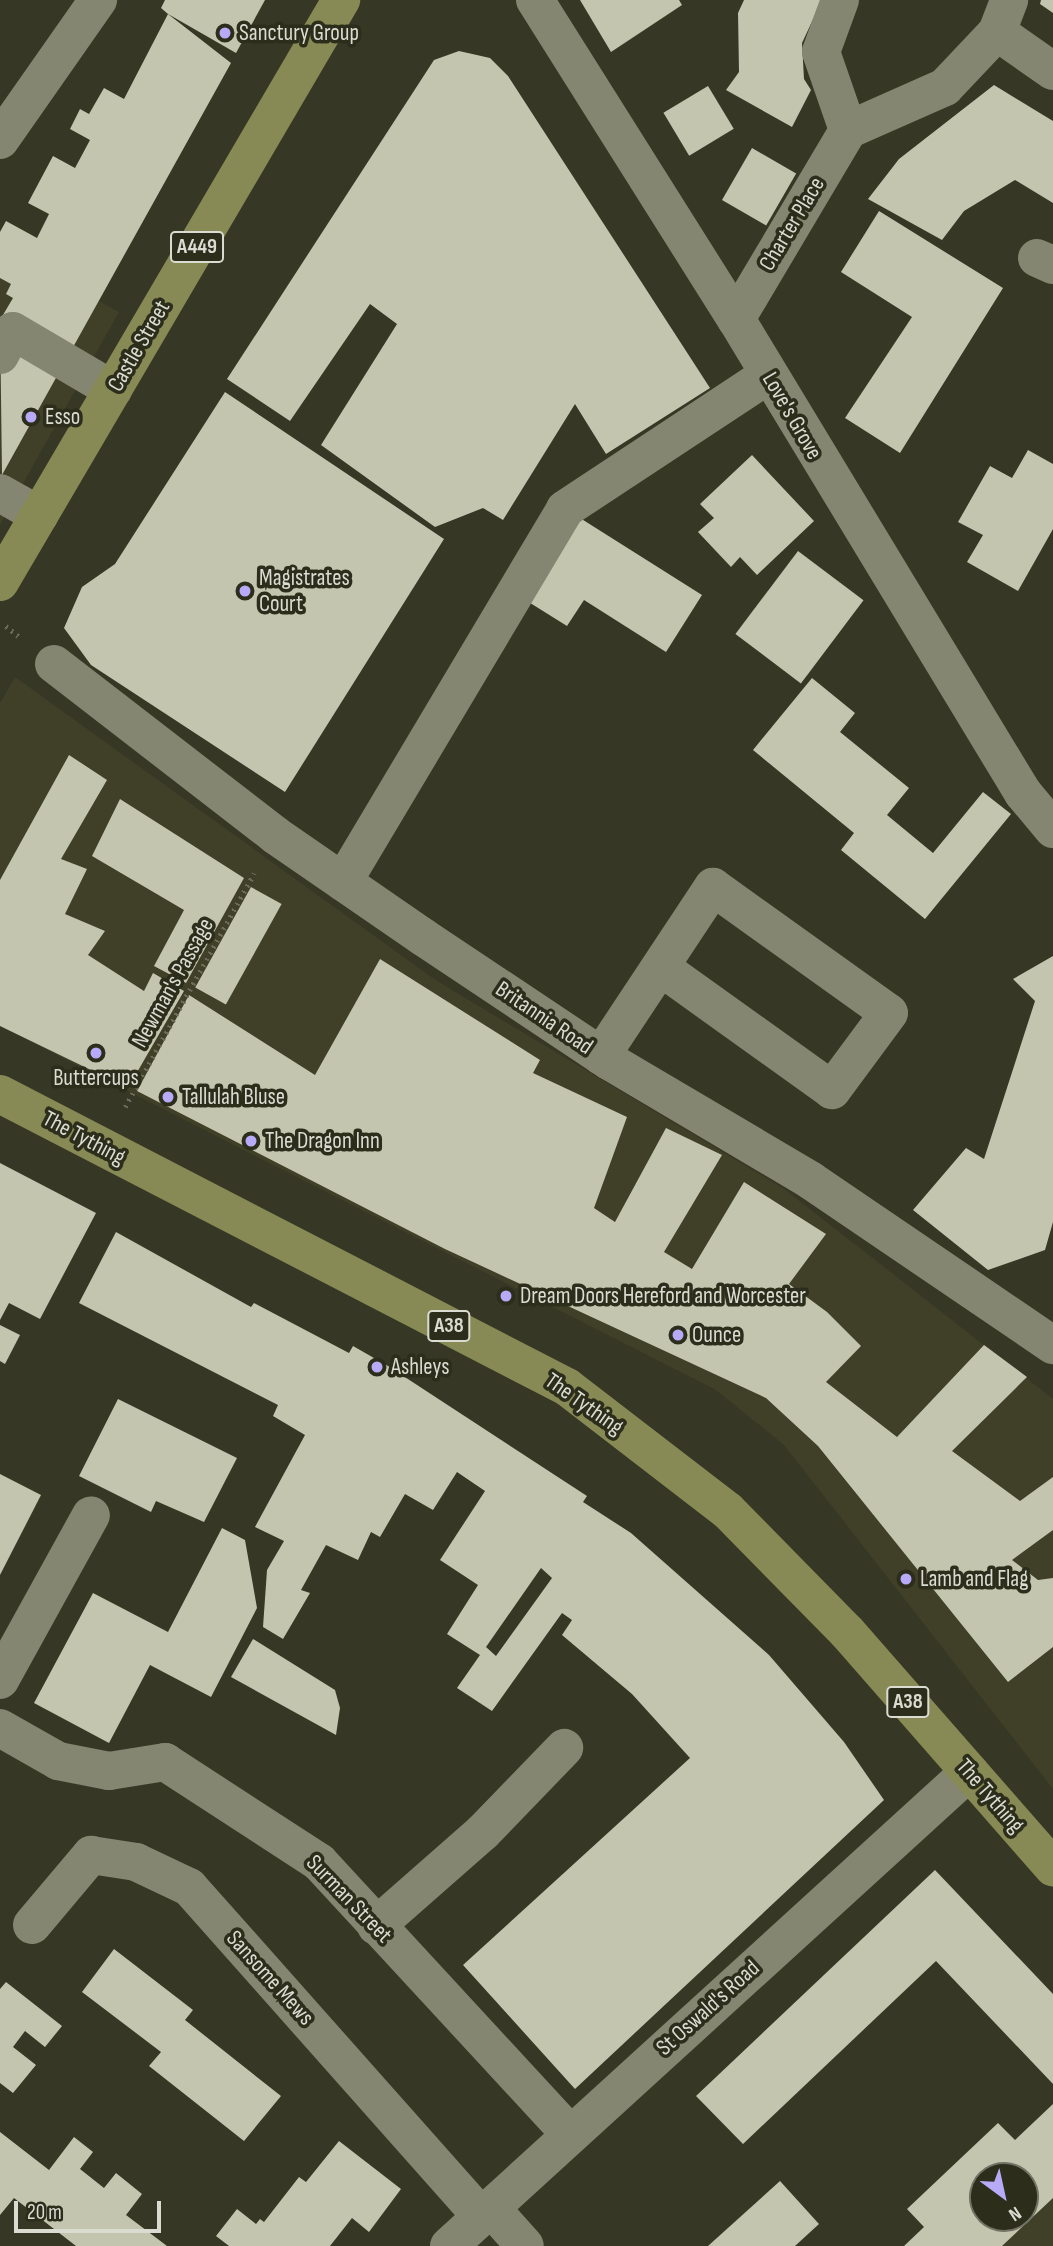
<!DOCTYPE html>
<style>
body{margin:0}
#map{position:relative;width:1053px;height:2246px;overflow:hidden;background:#363725;font-family:"Sofia Sans Condensed",sans-serif}
div>[style]{position:absolute}
.built>*{inset:0;background:#3f4027}
.building>*{inset:0;background:#c3c5af;transform-origin:0 0}
.path>*{height:4.5px;margin-top:-2.25px;transform-origin:0;background:repeating-linear-gradient(90deg,#6b6c5c 0 2px,transparent 0 7px)}
.minor>*{height:38px;margin:-19px;padding:0 19px;transform-origin:19px;border-radius:19px;background:#858671}
.major>*{height:38px;margin:-19px;padding:0 19px;transform-origin:19px;border-radius:19px;background:#878a54}
.dots>*{width:19px;height:19px;translate:-50% -50%;box-sizing:border-box;border:4px solid #2c2d1b;border-radius:50%}
span{translate:-50% -50%;white-space:nowrap;text-align:center;line-height:1.15;-webkit-text-stroke:7px #2c2d1b;paint-order:stroke}
.shield-label span{padding:2px 5px;background:#2c2d1b;border:2px solid;border-radius:5px;-webkit-text-stroke-width:0}
.shield-label{font-size:21px;color:#dbdcd1;font-weight:700}
.poi-label{font-size:23px;color:#dbdcd1}
.left{translate:0 -50%;text-align:left}
.street-label{font-size:23px;color:#dbdcd1}
.north{position:absolute;left:969px;top:2162px;width:70px;height:70px;box-sizing:border-box;background:#2c2d1b;border:2px solid #727364;border-radius:50%;rotate:147deg;font-size:19px;font-weight:700;line-height:28px;text-align:center;color:#dbdcd1}
.north::after{content:'';display:block;margin:auto;width:24px;height:32px;background:#b7abf7;clip-path:polygon(50% 0,100% 100%,50% 72%,0 100%)}
.scale{position:absolute;left:14px;top:2201px;width:147px;height:32px;box-sizing:border-box;border:4px solid #dbdcd1;border-top:0;padding-left:9px;font-size:21px;line-height:24px;white-space:nowrap;color:#dbdcd1;-webkit-text-stroke:5px #2c2d1b;paint-order:stroke}
</style>
<div id="map">
<div class="built">
<div style="clip-path:polygon(0 248px,119px 312px,0 525px)"></div>
<div style="clip-path:polygon(15px 677px,437px 981px,783px 1188px,1053px 1399px,1053px 1789px,784px 1445px,716px 1390px,0 1026px,0 703px)"></div>
<div style="clip-path:polygon(1053px 2198px,1053px 2246px,1002px 2246px)"></div>
</div>
<div class="building">
<div style="clip-path:polygon(165px 0,265px 0,236px 53px,168px 14px,161px 8px)"></div>
<div style="clip-path:polygon(580px 0,679px 0,682px 5px,611px 52px)"></div>
<div style="clip-path:polygon(744px 0,822px 0,802px 43px,804px 79px,811px 90px,792px 127px,726px 90px,739px 72px,738px 13px)"></div>
<div style="clip-path:polygon(1041px 0,1053px 0,1053px 13px,1040px 4px)"></div>
<div style="clip-path:polygon(168px 14px,231px 63px,2px 475px,0 320px,13px 298px,6px 294px,11px 284px,0 278px,0 232px,6px 221px,37px 238px,49px 214px,28px 203px,53px 156px,75px 168px,90px 140px,70px 129px,80px 109px,89px 114px,104px 88px,124px 99px)"></div>
<div style="clip-path:polygon(459px 51px,490px 58px,508px 76px,710px 388px,606px 454px,575px 404px,503px 520px,483px 508px,435px 527px,321px 445px,397px 324px,370px 304px,290px 421px,227px 379px,434px 60px)"></div>
<div style="clip-path:polygon(994px 85px,1053px 121px,1053px 203px,1015px 180px,964px 211px,942px 240px,868px 199px,899px 159px)"></div>
<div style="left:708px;top:86px;width:50px;height:52px;rotate:59deg"></div>
<div style="left:752px;top:148px;width:51px;height:60px;rotate:30deg"></div>
<div style="clip-path:polygon(879px 211px,1003px 288px,900px 453px,845px 418px,912px 317px,841px 272px)"></div>
<div style="clip-path:polygon(225px 392px,444px 539px,285px 792px,91px 665px,64px 628px,82px 587px,115px 564px)"></div>
<div style="clip-path:polygon(1028px 450px,1053px 464px,1053px 529px,1018px 591px,967px 562px,983px 535px,958px 522px,990px 466px,1012px 478px)"></div>
<div style="clip-path:polygon(752px 455px,814px 521px,757px 575px,740px 557px,731px 567px,698px 532px,714px 518px,700px 504px)"></div>
<div style="clip-path:polygon(580px 518px,702px 595px,666px 652px,584px 600px,567px 626px,527px 601px)"></div>
<div style="left:798px;top:551px;width:82px;height:104px;rotate:37deg"></div>
<div style="clip-path:polygon(812px 678px,855px 713px,840px 732px,909px 788px,887px 815px,933px 853px,983px 792px,1011px 814px,925px 919px,841px 850px,854px 833px,753px 750px)"></div>
<div style="clip-path:polygon(69px 755px,107px 780px,61px 859px,87px 869px,65px 914px,105px 931px,88px 955px,144px 991px,153px 973px,184px 991px,128px 1088px,0 1026px,0 880px)"></div>
<div style="clip-path:polygon(120px 799px,244px 878px,186px 983px,154px 966px,184px 910px,92px 856px)"></div>
<div style="left:251px;top:887px;width:35px;height:115px;rotate:29deg"></div>
<div style="clip-path:polygon(1053px 956px,1053px 1222px,1045px 1250px,988px 1270px,913px 1210px,966px 1148px,984px 1159px,1035px 1001px,1013px 979px)"></div>
<div style="clip-path:polygon(380px 959px,540px 1060px,533px 1073px,627px 1117px,594px 1208px,615px 1222px,666px 1128px,722px 1155px,664px 1252px,692px 1269px,744px 1182px,826px 1234px,789px 1284px,827px 1312px,861px 1346px,826px 1382px,897px 1437px,984px 1345px,1027px 1377px,952px 1451px,1020px 1501px,1053px 1477px,1053px 1530px,1012px 1560px,1038px 1580px,1053px 1578px,1053px 1647px,1008px 1682px,818px 1446px,766px 1398px,445px 1249px,137px 1091px,189px 995px,315px 1075px)"></div>
<div style="clip-path:polygon(0 1163px,96px 1213px,40px 1319px,9px 1303px,0 1320px)"></div>
<div style="clip-path:polygon(evenodd,116px 1232px,251px 1307px,254px 1303px,349px 1353px,353px 1346px,388px 1366px,587px 1496px,583px 1502px,631px 1533px,769px 1655px,844px 1742px,884px 1800px,575px 2089px,463px 1965px,690px 1758px,632px 1694px,562px 1635px,572px 1620px,562px 1613px,492px 1711px,457px 1688px,480px 1655px,447px 1634px,478px 1585px,440px 1560px,485px 1491px,457px 1472px,433px 1510px,405px 1494px,380px 1537px,371px 1532px,358px 1560px,326px 1545px,301px 1590px,310px 1593px,283px 1639px,263px 1627px,267px 1570px,284px 1541px,255px 1527px,305px 1435px,273px 1416px,278px 1405px,79px 1303px,116px 1232px,541px 1568px,552px 1578px,496px 1656px,486px 1647px,541px 1568px)"></div>
<div style="clip-path:polygon(0 1325px,20px 1335px,5px 1364px,0 1361px)"></div>
<div style="clip-path:polygon(118px 1399px,237px 1458px,204px 1522px,156px 1501px,151px 1512px,79px 1476px)"></div>
<div style="clip-path:polygon(0 1474px,41px 1495px,0 1575px)"></div>
<div style="clip-path:polygon(222px 1528px,245px 1540px,257px 1608px,211px 1697px,150px 1665px,109px 1743px,34px 1703px,93px 1593px,168px 1632px)"></div>
<div style="clip-path:polygon(253px 1639px,335px 1690px,340px 1708px,336px 1735px,231px 1677px)"></div>
<div style="clip-path:polygon(935px 1870px,1053px 1994px,1053px 2084px,936px 1961px,743px 2144px,696px 2096px)"></div>
<div style="clip-path:polygon(114px 1949px,193px 2010px,185px 2020px,281px 2096px,244px 2141px,149px 2066px,161px 2052px,82px 1992px)"></div>
<div style="clip-path:polygon(6px 1982px,62px 2026px,45px 2047px,25px 2031px,13px 2047px,36px 2065px,13px 2093px,0 2083px,0 1989px)"></div>
<div style="clip-path:polygon(evenodd,1053px 2104px,1053px 2198px,1002px 2246px,904px 2246px,924px 2227px,907px 2209px,998px 2123px,1015px 2140px,1053px 2104px,983px 2176px,1025px 2176px,1025px 2218px,983px 2218px,983px 2176px)"></div>
<div style="clip-path:polygon(0 2132px,49px 2170px,74px 2137px,93px 2152px,80px 2169px,104px 2188px,116px 2173px,142px 2194px,126px 2215px,167px 2246px,76px 2246px,14px 2198px,0 2215px)"></div>
<div style="clip-path:polygon(339px 2141px,401px 2189px,369px 2232px,352px 2218px,330px 2246px,229px 2246px,216px 2236px,237px 2209px,256px 2224px,260px 2219px,264px 2222px,299px 2177px,306px 2182px)"></div>
<div style="clip-path:polygon(780px 2181px,819px 2224px,795px 2246px,708px 2246px)"></div>
</div>
<div class="path">
<div style="left:6px;top:626px;width:19px;rotate:39deg"></div>
<div style="left:125px;top:1107px;width:267px;rotate:-61.1deg"></div>
</div>
<div class="minor">
<div style="left:535px;top:0;width:377px;rotate:57.8deg"></div>
<div style="left:736px;top:319px;width:554px;rotate:58.81deg"></div>
<div style="left:1023px;top:793px;width:47px;rotate:50.2deg"></div>
<div style="left:840px;top:0;width:55px;rotate:110.1deg"></div>
<div style="left:821px;top:52px;width:83px;rotate:70.9deg"></div>
<div style="left:997px;top:32px;width:68px;rotate:34.9deg"></div>
<div style="left:0;top:140px;width:171px;rotate:-55deg"></div>
<div style="left:1037px;top:258px;width:17px;rotate:24deg"></div>
<div style="left:736px;top:319px;width:220px;rotate:-59.3deg"></div>
<div style="left:848px;top:130px;width:106px;rotate:-23.9deg"></div>
<div style="left:945px;top:87px;width:76px;rotate:-46.6deg"></div>
<div style="left:997px;top:32px;width:34px;rotate:-69deg"></div>
<div style="left:0;top:355px;width:27px;rotate:-62deg"></div>
<div style="left:13px;top:331px;width:116px;rotate:30.5deg"></div>
<div style="left:0;top:493px;width:45px;rotate:29.4deg"></div>
<div style="left:54px;top:664px;width:279px;rotate:37.7deg"></div>
<div style="left:275px;top:835px;width:180px;rotate:34.6deg"></div>
<div style="left:423px;top:937px;width:224px;rotate:33.7deg"></div>
<div style="left:609px;top:1061px;width:234px;rotate:30.6deg"></div>
<div style="left:810px;top:1180px;width:294px;rotate:34.2deg"></div>
<div style="left:343px;top:882px;width:434px;rotate:-59.2deg"></div>
<div style="left:565px;top:509px;width:243px;rotate:-33.4deg"></div>
<div style="left:601px;top:1056px;width:203px;rotate:-56.5deg"></div>
<div style="left:713px;top:887px;width:216px;rotate:35.6deg"></div>
<div style="left:889px;top:1013px;width:96px;rotate:126.5deg"></div>
<div style="left:832px;top:1090px;width:211px;rotate:-144.4deg"></div>
<div style="left:0;top:1680px;width:188px;rotate:-61.1deg"></div>
<div style="left:0;top:1728px;width:67px;rotate:29.6deg"></div>
<div style="left:58px;top:1761px;width:52px;rotate:11.1deg"></div>
<div style="left:109px;top:1771px;width:57px;rotate:-9.1deg"></div>
<div style="left:165px;top:1762px;width:184px;rotate:33deg"></div>
<div style="left:319px;top:1862px;width:369px;rotate:47.3deg"></div>
<div style="left:32px;top:1925px;width:92px;rotate:-49.9deg"></div>
<div style="left:91px;top:1855px;width:46px;rotate:8.8deg"></div>
<div style="left:136px;top:1862px;width:59px;rotate:25.3deg"></div>
<div style="left:189px;top:1887px;width:440px;rotate:48.4deg"></div>
<div style="left:376px;top:1926px;width:142px;rotate:-41.3deg"></div>
<div style="left:483px;top:1832px;width:117px;rotate:-46deg"></div>
<div style="left:490px;top:2207px;width:52px;rotate:48.1deg"></div>
<div style="left:449px;top:2246px;width:704px;rotate:-42.35deg"></div>
</div>
<div class="major">
<div style="left:0;top:582px;width:675px;rotate:-59.63deg"></div>
<div style="left:0;top:1094px;width:638px;rotate:27.33deg"></div>
<div style="left:567px;top:1387px;width:203px;rotate:37.6deg"></div>
<div style="left:728px;top:1511px;width:170px;rotate:45.5deg"></div>
<div style="left:847px;top:1632px;width:313px;rotate:48.8deg"></div>
</div>
<div class="dots">
<div style="left:225px;top:33px;background:#b7abf7"></div>
<div style="left:31px;top:417px;background:#b7abf7"></div>
<div style="left:245px;top:591px;background:#b7abf7"></div>
<div style="left:96px;top:1053px;background:#b7abf7"></div>
<div style="left:168px;top:1097px;background:#b7abf7"></div>
<div style="left:251px;top:1141px;background:#b7abf7"></div>
<div style="left:506px;top:1296px;background:#b7abf7"></div>
<div style="left:678px;top:1335px;background:#b7abf7"></div>
<div style="left:377px;top:1367px;background:#b7abf7"></div>
<div style="left:906px;top:1579px;background:#b7abf7"></div>
</div>
<div class="shield-label">
<span style="left:197px;top:247px">A449</span>
<span style="left:449px;top:1326px">A38</span>
<span style="left:908px;top:1702px">A38</span>
</div>
<div class="poi-label">
<span class="left" style="left:239px;top:33px">Sanctury Group</span>
<span class="left" style="left:45px;top:417px">Esso</span>
<span class="left" style="left:259px;top:591px">Magistrates<br>Court</span>
<span style="left:96px;top:1078px">Buttercups</span>
<span class="left" style="left:182px;top:1097px">Tallulah Bluse</span>
<span class="left" style="left:265px;top:1141px">The Dragon Inn</span>
<span class="left" style="left:520px;top:1296px">Dream Doors Hereford and Worcester</span>
<span class="left" style="left:692px;top:1335px">Ounce</span>
<span class="left" style="left:391px;top:1367px">Ashleys</span>
<span class="left" style="left:920px;top:1579px">Lamb and Flag</span>
</div>
<div class="street-label">
<span style="left:792px;top:224px;rotate:-59deg">Charter Place</span>
<span style="left:139px;top:346px;rotate:-60deg">Castle Street</span>
<span style="left:792px;top:416px;rotate:60deg">Love's Grove</span>
<span style="left:173px;top:983px;rotate:-61deg">Newman's Passage</span>
<span style="left:544px;top:1018px;rotate:34deg">Britannia Road</span>
<span style="left:84px;top:1138px;rotate:28deg">The Tything</span>
<span style="left:584px;top:1404px;rotate:35deg">The Tything</span>
<span style="left:990px;top:1796px;rotate:49deg">The Tything</span>
<span style="left:349px;top:1899px;rotate:46deg">Surman Street</span>
<span style="left:270px;top:1978px;rotate:48deg">Sansome Mews</span>
<span style="left:708px;top:2008px;rotate:-42deg">St Oswald's Road</span>
</div>
<div class="north">N</div>
<div class="scale">20 m</div>
</div>
